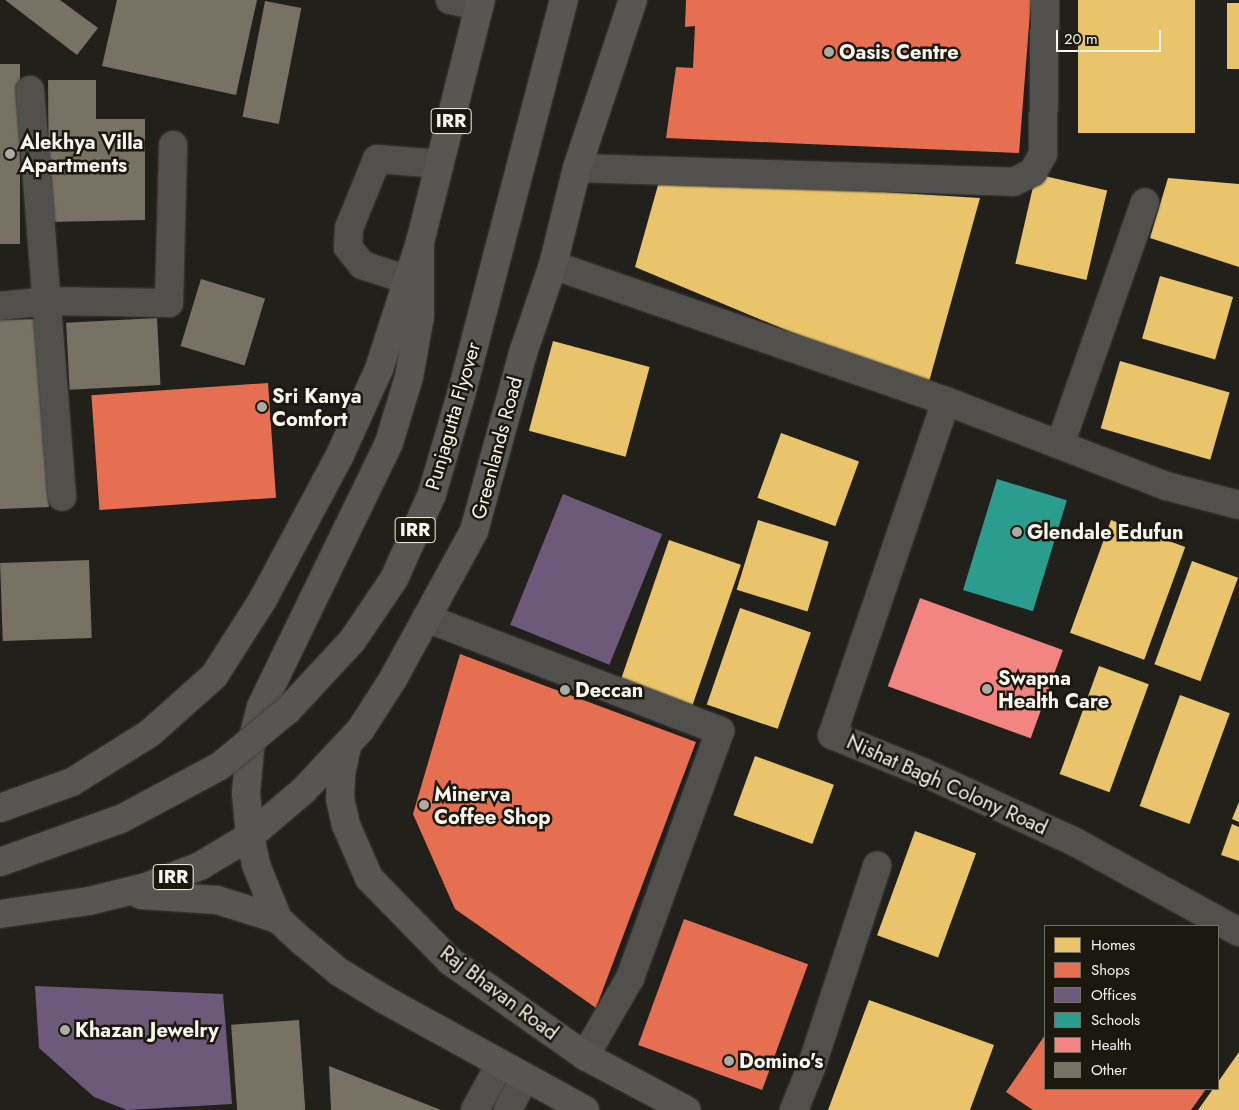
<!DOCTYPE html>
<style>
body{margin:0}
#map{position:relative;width:1239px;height:1110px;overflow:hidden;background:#22201a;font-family:Jost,sans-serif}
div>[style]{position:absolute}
.homes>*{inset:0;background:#e9c46a;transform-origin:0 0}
.shops>*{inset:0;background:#e76f51;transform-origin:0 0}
.offices>*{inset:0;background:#6d597a;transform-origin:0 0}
.schools>*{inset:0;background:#2a9d8f;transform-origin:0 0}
.health>*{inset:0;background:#f28482;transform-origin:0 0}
.building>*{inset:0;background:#787264;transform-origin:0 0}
.roads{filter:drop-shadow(0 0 1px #3f3d39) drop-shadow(0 0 1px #3f3d39)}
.minor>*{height:28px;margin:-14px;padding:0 14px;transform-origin:14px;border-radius:14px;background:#51504c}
.major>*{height:28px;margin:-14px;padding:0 14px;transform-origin:14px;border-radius:14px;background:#585653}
.bridges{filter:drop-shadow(0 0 1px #3f3d39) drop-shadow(0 0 1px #3f3d39)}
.major-bridge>*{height:28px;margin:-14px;padding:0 14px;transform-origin:14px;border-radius:14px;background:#585653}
.dots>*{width:14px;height:14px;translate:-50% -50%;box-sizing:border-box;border:2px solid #1b180e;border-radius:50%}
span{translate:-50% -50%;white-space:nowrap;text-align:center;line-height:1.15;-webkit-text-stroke:5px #1b180e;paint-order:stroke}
.shield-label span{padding:1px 4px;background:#1b180e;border:1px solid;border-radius:4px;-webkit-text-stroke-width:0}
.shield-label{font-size:19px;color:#f7f5ee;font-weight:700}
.poi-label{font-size:20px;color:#f7f5ee;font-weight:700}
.left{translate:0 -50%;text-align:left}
.street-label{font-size:20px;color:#f7f5ee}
.legend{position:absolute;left:1044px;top:925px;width:175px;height:165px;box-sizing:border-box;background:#1b180e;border:1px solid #737068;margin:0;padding:6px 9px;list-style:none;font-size:15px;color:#f7f5ee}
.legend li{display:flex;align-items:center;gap:10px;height:25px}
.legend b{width:25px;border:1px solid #737068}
.scale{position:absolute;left:1056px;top:30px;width:105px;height:22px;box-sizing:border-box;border:2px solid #f7f5ee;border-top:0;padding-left:6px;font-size:15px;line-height:18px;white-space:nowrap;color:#f7f5ee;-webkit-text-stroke:4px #1b180e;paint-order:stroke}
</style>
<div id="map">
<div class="homes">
<div style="left:1078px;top:0;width:117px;height:133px"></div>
<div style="left:1227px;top:3px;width:12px;height:66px"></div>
<div style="left:1036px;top:174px;width:73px;height:92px;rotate:13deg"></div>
<div style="clip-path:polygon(660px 178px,980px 198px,927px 389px,635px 267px)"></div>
<div style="clip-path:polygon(1168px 178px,1239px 184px,1239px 267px,1150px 238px)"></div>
<div style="left:1160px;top:276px;width:76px;height:65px;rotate:16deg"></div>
<div style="left:553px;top:341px;width:100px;height:93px;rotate:15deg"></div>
<div style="left:1120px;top:361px;width:114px;height:70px;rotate:16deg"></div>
<div style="left:781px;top:433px;width:83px;height:69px;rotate:20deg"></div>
<div style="left:758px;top:520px;width:74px;height:73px;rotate:17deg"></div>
<div style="left:1111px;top:520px;width:79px;height:120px;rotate:20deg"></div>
<div style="left:669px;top:540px;width:76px;height:150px;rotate:19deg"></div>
<div style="left:1192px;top:561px;width:49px;height:110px;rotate:20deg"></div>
<div style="left:740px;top:608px;width:75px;height:102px;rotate:19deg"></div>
<div style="left:1099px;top:666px;width:53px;height:115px;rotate:20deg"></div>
<div style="left:1180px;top:695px;width:53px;height:118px;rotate:20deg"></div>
<div style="left:755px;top:756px;width:84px;height:63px;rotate:20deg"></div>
<div style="clip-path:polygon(1239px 802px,1239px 822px,1232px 819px)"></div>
<div style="clip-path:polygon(1232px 824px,1239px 827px,1239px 861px,1221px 855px)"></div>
<div style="left:915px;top:831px;width:65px;height:111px;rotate:20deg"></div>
<div style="clip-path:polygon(869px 1000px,994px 1045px,970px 1110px,828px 1110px)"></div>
<div style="clip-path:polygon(1239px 1052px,1239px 1110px,1198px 1110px,1213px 1089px,1218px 1089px,1218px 1082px)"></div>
</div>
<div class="shops">
<div style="clip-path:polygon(686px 0,1031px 0,1019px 153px,666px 138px,676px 67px,693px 68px,695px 26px,685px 27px)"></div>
<div style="left:268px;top:383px;width:115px;height:177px;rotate:86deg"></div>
<div style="clip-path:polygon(460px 654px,696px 742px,596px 1008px,455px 909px,413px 814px)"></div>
<div style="left:684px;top:919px;width:132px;height:134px;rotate:20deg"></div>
<div style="clip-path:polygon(1045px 1035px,1045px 1089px,1206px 1089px,1191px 1110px,1033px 1110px,1006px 1092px)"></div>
</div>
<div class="offices">
<div style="left:563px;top:494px;width:107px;height:141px;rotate:22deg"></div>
<div style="clip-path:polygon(35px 986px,223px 994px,232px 1104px,127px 1110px,94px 1097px,39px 1048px)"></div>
</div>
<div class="schools">
<div style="left:997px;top:479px;width:73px;height:116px;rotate:17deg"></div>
</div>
<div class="health">
<div style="left:920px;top:598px;width:152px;height:94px;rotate:20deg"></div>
</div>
<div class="building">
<div style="clip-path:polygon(5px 0,60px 0,98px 28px,77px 55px)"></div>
<div style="clip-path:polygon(117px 0,257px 0,236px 95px,102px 66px)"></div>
<div style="left:265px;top:1px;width:37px;height:118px;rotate:11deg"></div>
<div style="left:0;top:64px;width:20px;height:180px"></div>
<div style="clip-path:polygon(48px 80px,96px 80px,96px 119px,145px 119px,145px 220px,49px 222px)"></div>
<div style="left:201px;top:279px;width:67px;height:70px;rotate:17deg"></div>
<div style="left:157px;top:318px;width:67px;height:91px;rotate:87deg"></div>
<div style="clip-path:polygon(41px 319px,49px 507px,0 509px,0 320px)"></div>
<div style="left:89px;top:560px;width:78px;height:89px;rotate:88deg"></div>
<div style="left:299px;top:1020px;width:90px;height:68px;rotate:86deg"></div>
<div style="clip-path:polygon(329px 1066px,441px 1110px,331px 1110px)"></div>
</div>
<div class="roads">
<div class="minor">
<div style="left:450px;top:0;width:30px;rotate:12deg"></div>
<div style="left:30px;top:90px;width:408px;rotate:85.5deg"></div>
<div style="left:577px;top:168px;width:437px;rotate:1.8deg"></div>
<div style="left:1014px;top:182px;width:21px;rotate:-28deg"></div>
<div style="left:1033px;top:172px;width:21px;rotate:-61deg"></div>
<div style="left:1043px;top:154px;width:154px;rotate:-89.3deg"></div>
<div style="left:553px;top:265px;width:416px;rotate:19.1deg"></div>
<div style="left:946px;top:401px;width:236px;rotate:21.1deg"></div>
<div style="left:1166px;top:486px;width:75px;rotate:14.6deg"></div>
<div style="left:408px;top:280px;width:48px;rotate:-161.9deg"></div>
<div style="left:362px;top:265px;width:23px;rotate:-128deg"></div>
<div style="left:348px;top:247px;width:19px;rotate:-87deg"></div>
<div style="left:349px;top:228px;width:74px;rotate:-67.9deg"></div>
<div style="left:377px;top:159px;width:63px;rotate:4.5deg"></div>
<div style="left:0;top:306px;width:48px;rotate:-5.9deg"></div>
<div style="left:48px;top:301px;width:121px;rotate:0.9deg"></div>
<div style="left:169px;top:303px;width:158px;rotate:-88.5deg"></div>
<div style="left:946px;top:401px;width:353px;rotate:108.8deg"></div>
<div style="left:832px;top:735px;width:100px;rotate:22.2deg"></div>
<div style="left:925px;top:773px;width:165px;rotate:24.7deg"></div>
<div style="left:1075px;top:842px;width:187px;rotate:28.8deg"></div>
<div style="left:1060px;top:445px;width:257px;rotate:-70.7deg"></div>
<div style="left:426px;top:618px;width:315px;rotate:21deg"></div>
<div style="left:720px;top:731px;width:263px;rotate:110deg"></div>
<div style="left:630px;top:978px;width:90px;rotate:120deg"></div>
<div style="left:475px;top:1110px;width:50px;rotate:-61.4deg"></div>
<div style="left:508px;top:1110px;width:36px;rotate:-63deg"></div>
<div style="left:794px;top:1110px;width:45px;rotate:-68deg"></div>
<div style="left:811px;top:1068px;width:213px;rotate:-71.9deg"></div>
</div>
<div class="major">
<div style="left:420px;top:242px;width:74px;rotate:90deg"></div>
<div style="left:420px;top:316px;width:62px;rotate:100.2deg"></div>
<div style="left:409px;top:377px;width:69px;rotate:106.9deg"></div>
<div style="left:389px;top:443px;width:293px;rotate:115.9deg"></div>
<div style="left:261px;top:707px;width:43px;rotate:104.7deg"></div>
<div style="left:250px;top:749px;width:44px;rotate:95.2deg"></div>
<div style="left:246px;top:793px;width:43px;rotate:84.7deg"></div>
<div style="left:250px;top:836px;width:30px;rotate:78deg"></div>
<div style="left:256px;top:865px;width:58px;rotate:67.8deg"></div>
<div style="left:278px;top:919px;width:34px;rotate:43deg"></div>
<div style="left:303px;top:942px;width:47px;rotate:39.8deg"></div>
<div style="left:339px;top:972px;width:54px;rotate:31.3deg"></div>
<div style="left:385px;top:1000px;width:228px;rotate:28.8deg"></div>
<div style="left:347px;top:746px;width:29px;rotate:102deg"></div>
<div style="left:341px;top:774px;width:25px;rotate:92deg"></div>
<div style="left:340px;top:799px;width:27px;rotate:77deg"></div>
<div style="left:346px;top:825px;width:58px;rotate:66.5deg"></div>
<div style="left:369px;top:878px;width:116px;rotate:45.7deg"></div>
<div style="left:450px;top:961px;width:165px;rotate:35.1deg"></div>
<div style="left:585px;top:1056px;width:115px;rotate:28.1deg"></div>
<div style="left:0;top:808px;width:77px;rotate:-19.9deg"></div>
<div style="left:72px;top:782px;width:92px;rotate:-32.1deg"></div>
<div style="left:150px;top:733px;width:86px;rotate:-41.7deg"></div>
<div style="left:214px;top:676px;width:89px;rotate:-57.4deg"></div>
<div style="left:262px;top:601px;width:163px;rotate:-61.9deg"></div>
<div style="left:339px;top:457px;width:97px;rotate:-65.6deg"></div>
<div style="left:379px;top:369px;width:133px;rotate:-72.1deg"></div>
<div style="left:420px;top:242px;width:250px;rotate:-75.9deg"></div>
<div style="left:141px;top:895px;width:76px;rotate:3.8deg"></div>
<div style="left:217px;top:900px;width:64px;rotate:17.3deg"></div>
<div style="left:0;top:914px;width:90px;rotate:-8.3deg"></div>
<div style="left:89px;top:901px;width:59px;rotate:-13.8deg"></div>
<div style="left:146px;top:887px;width:58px;rotate:-21.3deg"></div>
<div style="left:200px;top:866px;width:58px;rotate:-31deg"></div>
<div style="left:250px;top:836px;width:71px;rotate:-40.4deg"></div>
<div style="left:304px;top:790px;width:83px;rotate:-46.9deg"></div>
<div style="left:361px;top:729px;width:59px;rotate:-57.4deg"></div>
<div style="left:393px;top:679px;width:169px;rotate:-61.3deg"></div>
<div style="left:474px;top:531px;width:188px;rotate:-74.6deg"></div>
<div style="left:524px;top:350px;width:90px;rotate:-71.2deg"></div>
<div style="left:553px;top:265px;width:100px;rotate:-76.1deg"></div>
<div style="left:577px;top:168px;width:177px;rotate:-71.6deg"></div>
</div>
</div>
<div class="bridges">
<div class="major-bridge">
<div style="left:0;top:862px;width:128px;rotate:-19.6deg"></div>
<div style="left:121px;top:819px;width:112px;rotate:-28.2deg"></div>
<div style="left:220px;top:766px;width:88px;rotate:-39.5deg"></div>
<div style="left:288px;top:710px;width:94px;rotate:-47.2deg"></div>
<div style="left:352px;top:641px;width:75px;rotate:-55.9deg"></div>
<div style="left:394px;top:579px;width:93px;rotate:-65.9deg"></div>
<div style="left:432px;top:494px;width:103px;rotate:-73.7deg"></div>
<div style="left:461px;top:395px;width:408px;rotate:-75.4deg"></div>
</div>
</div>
<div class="dots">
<div style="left:829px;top:52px;background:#acaaa4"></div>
<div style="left:10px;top:154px;background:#acaaa4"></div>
<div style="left:262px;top:407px;background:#acaaa4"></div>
<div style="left:1017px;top:532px;background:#acaaa4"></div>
<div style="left:987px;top:689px;background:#acaaa4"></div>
<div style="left:565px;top:690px;background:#acaaa4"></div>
<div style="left:424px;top:805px;background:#acaaa4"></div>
<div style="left:65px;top:1030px;background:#acaaa4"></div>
<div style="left:729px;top:1061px;background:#acaaa4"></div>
</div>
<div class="shield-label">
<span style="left:451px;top:121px">IRR</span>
<span style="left:415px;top:530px">IRR</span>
<span style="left:173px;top:877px">IRR</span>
</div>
<div class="poi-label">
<span class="left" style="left:839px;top:52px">Oasis Centre</span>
<span class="left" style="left:20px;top:154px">Alekhya Villa<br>Apartments</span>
<span class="left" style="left:272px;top:408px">Sri Kanya<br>Comfort</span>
<span class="left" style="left:1027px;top:532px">Glendale Edufun</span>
<span class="left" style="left:998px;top:690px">Swapna<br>Health Care</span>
<span class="left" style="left:575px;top:690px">Deccan</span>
<span class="left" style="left:434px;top:806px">Minerva<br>Coffee Shop</span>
<span class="left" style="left:75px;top:1030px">Khazan Jewelry</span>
<span class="left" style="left:739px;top:1061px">Domino's</span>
</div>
<div class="street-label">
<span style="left:453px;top:416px;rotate:-74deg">Punjagutta Flyover</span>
<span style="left:497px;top:448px;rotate:-75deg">Greenlands Road</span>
<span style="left:947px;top:785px;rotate:24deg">Nishat Bagh Colony Road</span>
<span style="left:499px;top:993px;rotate:37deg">Raj Bhavan Road</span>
</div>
<ul class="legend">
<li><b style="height:14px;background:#e9c46a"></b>Homes</li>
<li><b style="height:14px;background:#e76f51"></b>Shops</li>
<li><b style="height:14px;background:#6d597a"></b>Offices</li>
<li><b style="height:14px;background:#2a9d8f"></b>Schools</li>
<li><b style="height:14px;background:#f28482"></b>Health</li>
<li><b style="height:14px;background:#787264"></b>Other</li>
</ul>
<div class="scale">20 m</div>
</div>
